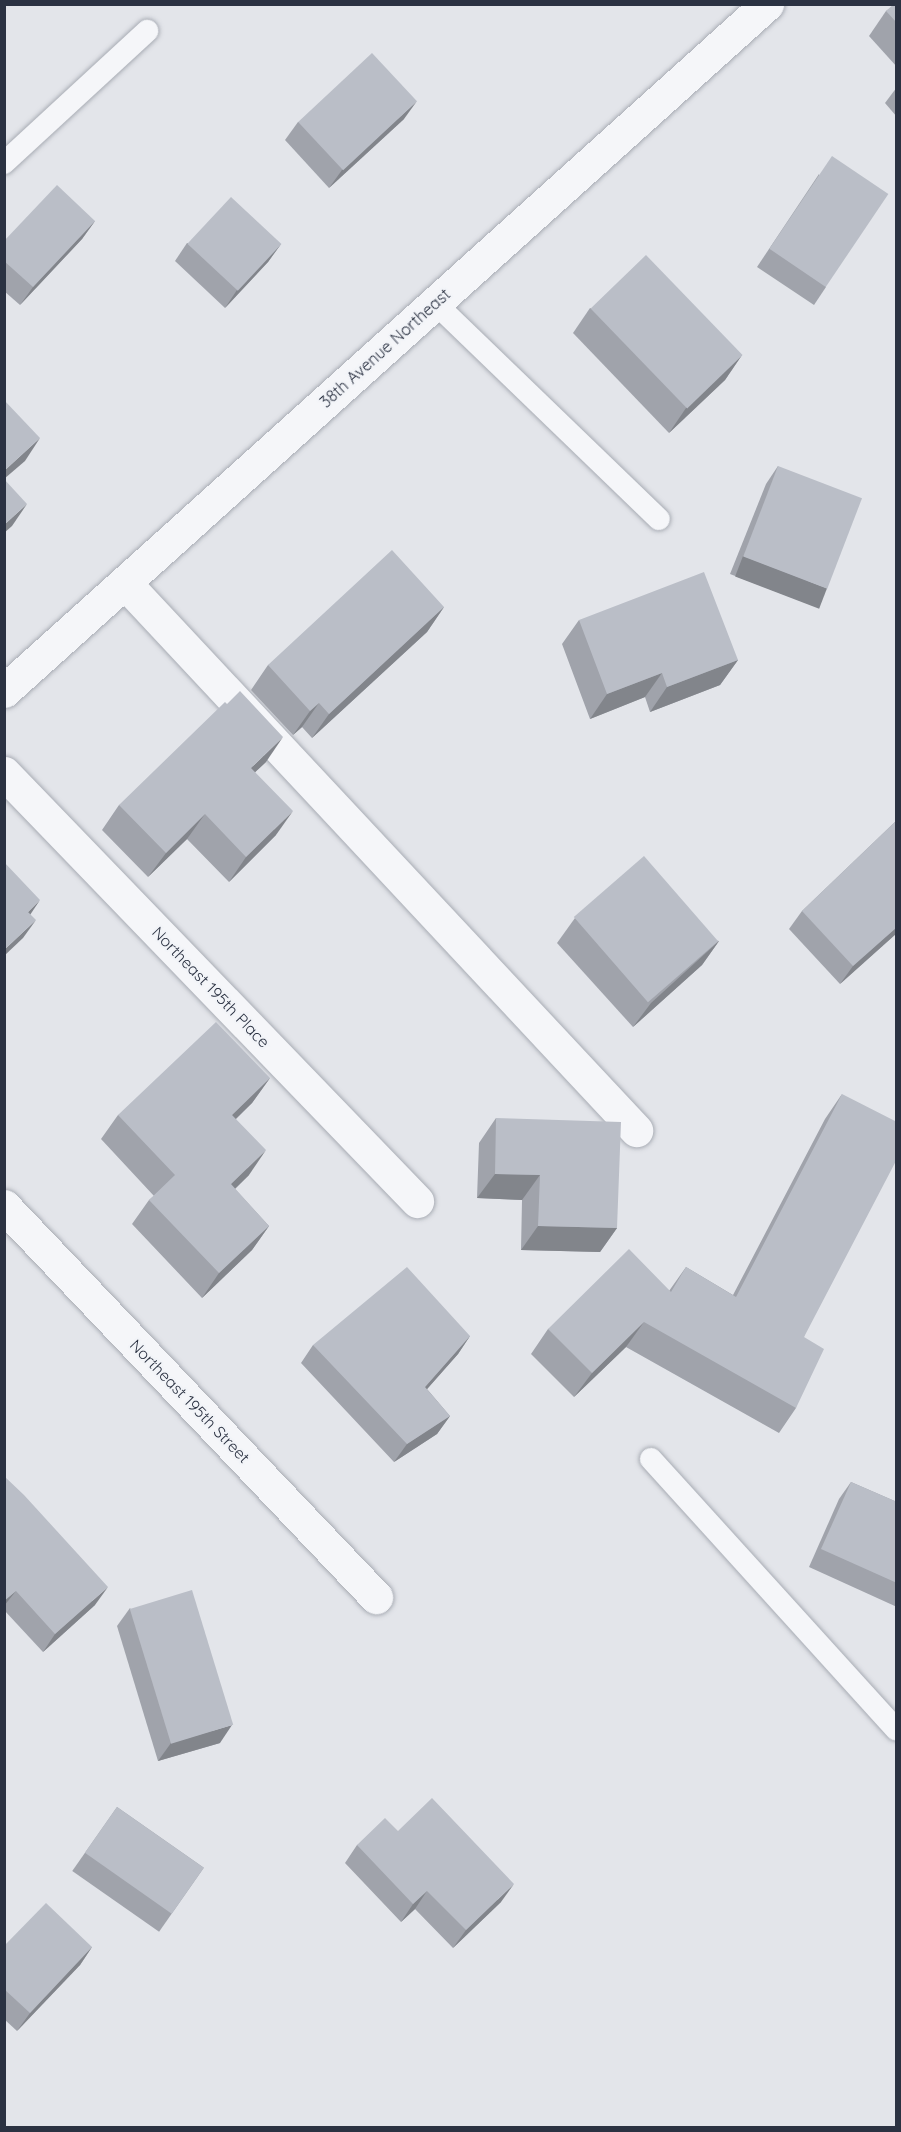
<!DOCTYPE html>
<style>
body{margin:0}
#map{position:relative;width:901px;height:2132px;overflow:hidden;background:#e3e5ea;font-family:Quicksand,sans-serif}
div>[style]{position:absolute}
.roads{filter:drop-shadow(0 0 2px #a8acb4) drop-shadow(0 0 2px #a8acb4)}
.service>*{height:22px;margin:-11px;padding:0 11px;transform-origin:11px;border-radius:11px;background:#f5f6f9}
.minor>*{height:33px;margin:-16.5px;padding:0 16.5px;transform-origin:16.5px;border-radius:16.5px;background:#f5f6f9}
.wall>*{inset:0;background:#a0a3ab;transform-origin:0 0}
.shaded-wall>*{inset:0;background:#82858b;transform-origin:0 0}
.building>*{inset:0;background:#babec7;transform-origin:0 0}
span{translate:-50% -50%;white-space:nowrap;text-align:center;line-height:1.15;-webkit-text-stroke:4.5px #f2f4f8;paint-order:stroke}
.street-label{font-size:16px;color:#2b3242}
.frame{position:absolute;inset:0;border:6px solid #2b3242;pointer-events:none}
</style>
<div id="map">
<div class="roads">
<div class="service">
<div style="left:4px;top:163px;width:195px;rotate:-42.7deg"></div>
<div style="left:435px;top:303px;width:311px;rotate:44deg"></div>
<div style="left:651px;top:1459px;width:365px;rotate:47.8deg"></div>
</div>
<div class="minor">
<div style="left:125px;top:583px;width:749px;rotate:46.95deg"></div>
<div style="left:4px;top:691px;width:1027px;rotate:-42deg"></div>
<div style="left:4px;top:773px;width:595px;rotate:46.02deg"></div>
<div style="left:4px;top:1206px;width:540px;rotate:46.43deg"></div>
</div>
</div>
<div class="wall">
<div style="clip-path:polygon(897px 4px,897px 67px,869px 36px,886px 11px)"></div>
<div style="clip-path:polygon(897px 87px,897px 117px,885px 103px)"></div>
<div style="clip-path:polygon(404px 119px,329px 188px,285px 140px,298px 122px)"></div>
<div style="clip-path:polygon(819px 174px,826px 287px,814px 305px,757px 267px)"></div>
<div style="clip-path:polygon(95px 221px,82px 239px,20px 305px,4px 291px,4px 241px)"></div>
<div style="clip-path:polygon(187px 243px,281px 244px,268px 262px,225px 308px,175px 261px)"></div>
<div style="clip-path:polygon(590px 308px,742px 355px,725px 380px,669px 433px,573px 333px)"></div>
<div style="clip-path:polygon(778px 466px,814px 606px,730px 574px,766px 484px)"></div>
<div style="clip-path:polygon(444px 607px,427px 632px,312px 738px,302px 727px,293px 735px,251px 690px,268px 665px)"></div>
<div style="clip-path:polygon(579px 620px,738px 660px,720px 685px,650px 712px,645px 697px,590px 719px,562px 644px)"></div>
<div style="clip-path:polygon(266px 762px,255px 772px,276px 835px,229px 882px,187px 839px,148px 877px,102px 830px,119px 805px)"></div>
<div style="clip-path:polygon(897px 820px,897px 933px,840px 984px,789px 929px,802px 911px)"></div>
<div style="clip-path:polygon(575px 918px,719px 941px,702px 965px,633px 1027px,557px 943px)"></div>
<div style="clip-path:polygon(270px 1078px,252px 1103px,236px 1119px,249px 1175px,235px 1189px,269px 1226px,252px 1250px,202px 1298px,132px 1224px,149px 1200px,154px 1196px,101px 1139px,118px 1115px)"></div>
<div style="clip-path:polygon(842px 1094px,804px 1337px,796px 1408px,779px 1433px,626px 1347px,574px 1397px,531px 1354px,548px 1329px,669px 1291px,686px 1267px,733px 1295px,825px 1119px)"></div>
<div style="clip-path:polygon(496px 1118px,617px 1228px,600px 1252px,521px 1250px,522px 1200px,477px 1198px,479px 1143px)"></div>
<div style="clip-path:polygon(470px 1336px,458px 1354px,427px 1389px,450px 1416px,437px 1434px,394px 1462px,301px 1363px,313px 1345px)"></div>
<div style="clip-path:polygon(4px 1476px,95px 1605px,43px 1652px,4px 1610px)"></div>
<div style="clip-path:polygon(851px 1482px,897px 1502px,897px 1607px,809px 1567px,839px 1499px)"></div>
<div style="clip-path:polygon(130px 1608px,220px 1743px,158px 1761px,117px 1626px)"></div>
<div style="left:117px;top:1807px;width:106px;height:78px;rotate:35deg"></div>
<div style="clip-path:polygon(398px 1831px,501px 1902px,453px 1948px,415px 1909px,401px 1922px,345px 1863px,357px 1845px)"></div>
<div style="clip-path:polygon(4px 1946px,92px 1947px,80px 1965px,17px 2031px,4px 2019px)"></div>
</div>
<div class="shaded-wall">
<div style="clip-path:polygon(417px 101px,404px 119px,329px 188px,342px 170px)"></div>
<div style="clip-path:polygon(95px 221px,82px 239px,20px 305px,33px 287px)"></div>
<div style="clip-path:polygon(281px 244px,268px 262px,225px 308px,237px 290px)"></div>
<div style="clip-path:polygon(742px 355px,725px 380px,669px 433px,686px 408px)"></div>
<div style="clip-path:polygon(40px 438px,25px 461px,4px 479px,4px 471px)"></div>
<div style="clip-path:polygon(27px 504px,12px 526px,4px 533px,4px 525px)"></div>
<div style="left:743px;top:556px;width:90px;height:22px;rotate:21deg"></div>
<div style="clip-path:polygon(444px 607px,427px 632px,312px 738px,329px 714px)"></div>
<div style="clip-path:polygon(738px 660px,720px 685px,650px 712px,667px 687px)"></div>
<div style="clip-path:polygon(662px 673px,645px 697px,590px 719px,607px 694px)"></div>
<div style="clip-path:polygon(319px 703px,302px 727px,293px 735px,310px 711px)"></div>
<div style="clip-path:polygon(283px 737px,266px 762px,234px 792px,251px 768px)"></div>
<div style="clip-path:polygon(293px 811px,276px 835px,229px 882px,246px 857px)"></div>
<div style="clip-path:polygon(205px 814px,187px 839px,148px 877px,166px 853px)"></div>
<div style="clip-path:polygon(40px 900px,28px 918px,28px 912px)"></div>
<div style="clip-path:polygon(36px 920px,23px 938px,4px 956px,4px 950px)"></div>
<div style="clip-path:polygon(897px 927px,897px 933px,840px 984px,853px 966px)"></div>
<div style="clip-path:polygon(719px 941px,702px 965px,633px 1027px,651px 1003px)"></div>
<div style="clip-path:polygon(270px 1078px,252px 1103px,215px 1139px,232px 1115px)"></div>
<div style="clip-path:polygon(266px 1150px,249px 1175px,214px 1209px,231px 1184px)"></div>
<div style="clip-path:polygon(495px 1174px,540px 1175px,522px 1200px,477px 1198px)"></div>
<div style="clip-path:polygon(269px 1226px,252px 1250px,202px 1298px,219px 1273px)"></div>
<div style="clip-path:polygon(538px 1226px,617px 1228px,600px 1252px,521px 1250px)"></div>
<div style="clip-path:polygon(644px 1322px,626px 1347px,574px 1397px,592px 1373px)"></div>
<div style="clip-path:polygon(470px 1336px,458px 1354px,413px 1405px,425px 1387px)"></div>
<div style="clip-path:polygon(450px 1416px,437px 1434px,394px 1462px,407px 1444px)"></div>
<div style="clip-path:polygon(108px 1587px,95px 1605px,43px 1652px,55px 1634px)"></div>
<div style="clip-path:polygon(16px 1591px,4px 1606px,4px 1601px)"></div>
<div style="clip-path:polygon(232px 1725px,220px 1743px,158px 1761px,171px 1743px)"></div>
<div style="clip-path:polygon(514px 1884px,501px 1902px,453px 1948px,466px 1930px)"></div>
<div style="clip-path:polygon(427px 1891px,415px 1909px,401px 1922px,413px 1904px)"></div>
<div style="clip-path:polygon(92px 1947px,80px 1965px,17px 2031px,30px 2013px)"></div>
</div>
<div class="building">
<div style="clip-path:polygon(894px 4px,897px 4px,897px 23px,886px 11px)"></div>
<div style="left:372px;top:53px;width:66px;height:101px;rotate:47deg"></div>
<div style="left:832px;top:156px;width:68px;height:112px;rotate:34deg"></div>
<div style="clip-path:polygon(57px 185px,95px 221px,33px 287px,4px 261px,4px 241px)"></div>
<div style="left:231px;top:197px;width:69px;height:64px;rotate:43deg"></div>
<div style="left:646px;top:255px;width:139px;height:77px;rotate:46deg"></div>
<div style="clip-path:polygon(4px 400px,40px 438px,4px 471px)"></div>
<div style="left:778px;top:466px;width:90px;height:97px;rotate:21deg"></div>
<div style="clip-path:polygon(4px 479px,27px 504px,4px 525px)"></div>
<div style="clip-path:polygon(392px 550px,444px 607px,329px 714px,319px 703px,310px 711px,268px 665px)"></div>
<div style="clip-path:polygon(704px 572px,738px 660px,667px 687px,662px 673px,607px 694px,579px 620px)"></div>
<div style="clip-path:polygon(240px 691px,283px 737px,251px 768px,293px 811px,246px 857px,205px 814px,166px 853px,119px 805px,225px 702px,227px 704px)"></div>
<div style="clip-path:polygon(897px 820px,897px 927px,853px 966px,802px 911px)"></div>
<div style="left:644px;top:856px;width:113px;height:93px;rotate:49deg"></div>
<div style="clip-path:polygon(4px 862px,40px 900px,28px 912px,36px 920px,4px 950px)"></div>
<div style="clip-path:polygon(216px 1022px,270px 1078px,232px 1115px,266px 1150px,231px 1184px,269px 1226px,219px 1273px,149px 1200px,175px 1175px,118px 1115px)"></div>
<div style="clip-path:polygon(842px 1094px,897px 1122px,897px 1159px,804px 1337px,824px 1349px,796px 1408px,644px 1322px,592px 1373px,548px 1329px,629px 1249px,671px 1292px,686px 1267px,736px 1297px)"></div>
<div style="clip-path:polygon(496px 1118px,621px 1122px,617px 1228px,538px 1226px,540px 1175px,495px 1174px)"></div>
<div style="clip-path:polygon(407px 1267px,470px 1336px,425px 1387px,450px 1416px,407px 1444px,313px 1345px)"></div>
<div style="clip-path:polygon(4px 1476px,24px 1495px,108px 1587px,55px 1634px,16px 1591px,4px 1601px)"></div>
<div style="clip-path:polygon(851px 1482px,897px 1502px,897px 1583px,821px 1549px)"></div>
<div style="left:192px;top:1590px;width:141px;height:65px;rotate:73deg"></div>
<div style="clip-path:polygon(432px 1798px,514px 1884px,466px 1930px,427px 1891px,413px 1904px,357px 1845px,385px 1818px,398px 1831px)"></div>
<div style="left:117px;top:1807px;width:106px;height:56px;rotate:35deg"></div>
<div style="clip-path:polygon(46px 1903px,92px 1947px,30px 2013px,4px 1989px,4px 1946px)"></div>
</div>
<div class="street-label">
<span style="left:385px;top:348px;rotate:-42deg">38th Avenue Northeast</span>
<span style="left:211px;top:987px;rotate:46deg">Northeast 195th Place</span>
<span style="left:190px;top:1401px;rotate:46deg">Northeast 195th Street</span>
</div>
<div class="frame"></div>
</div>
